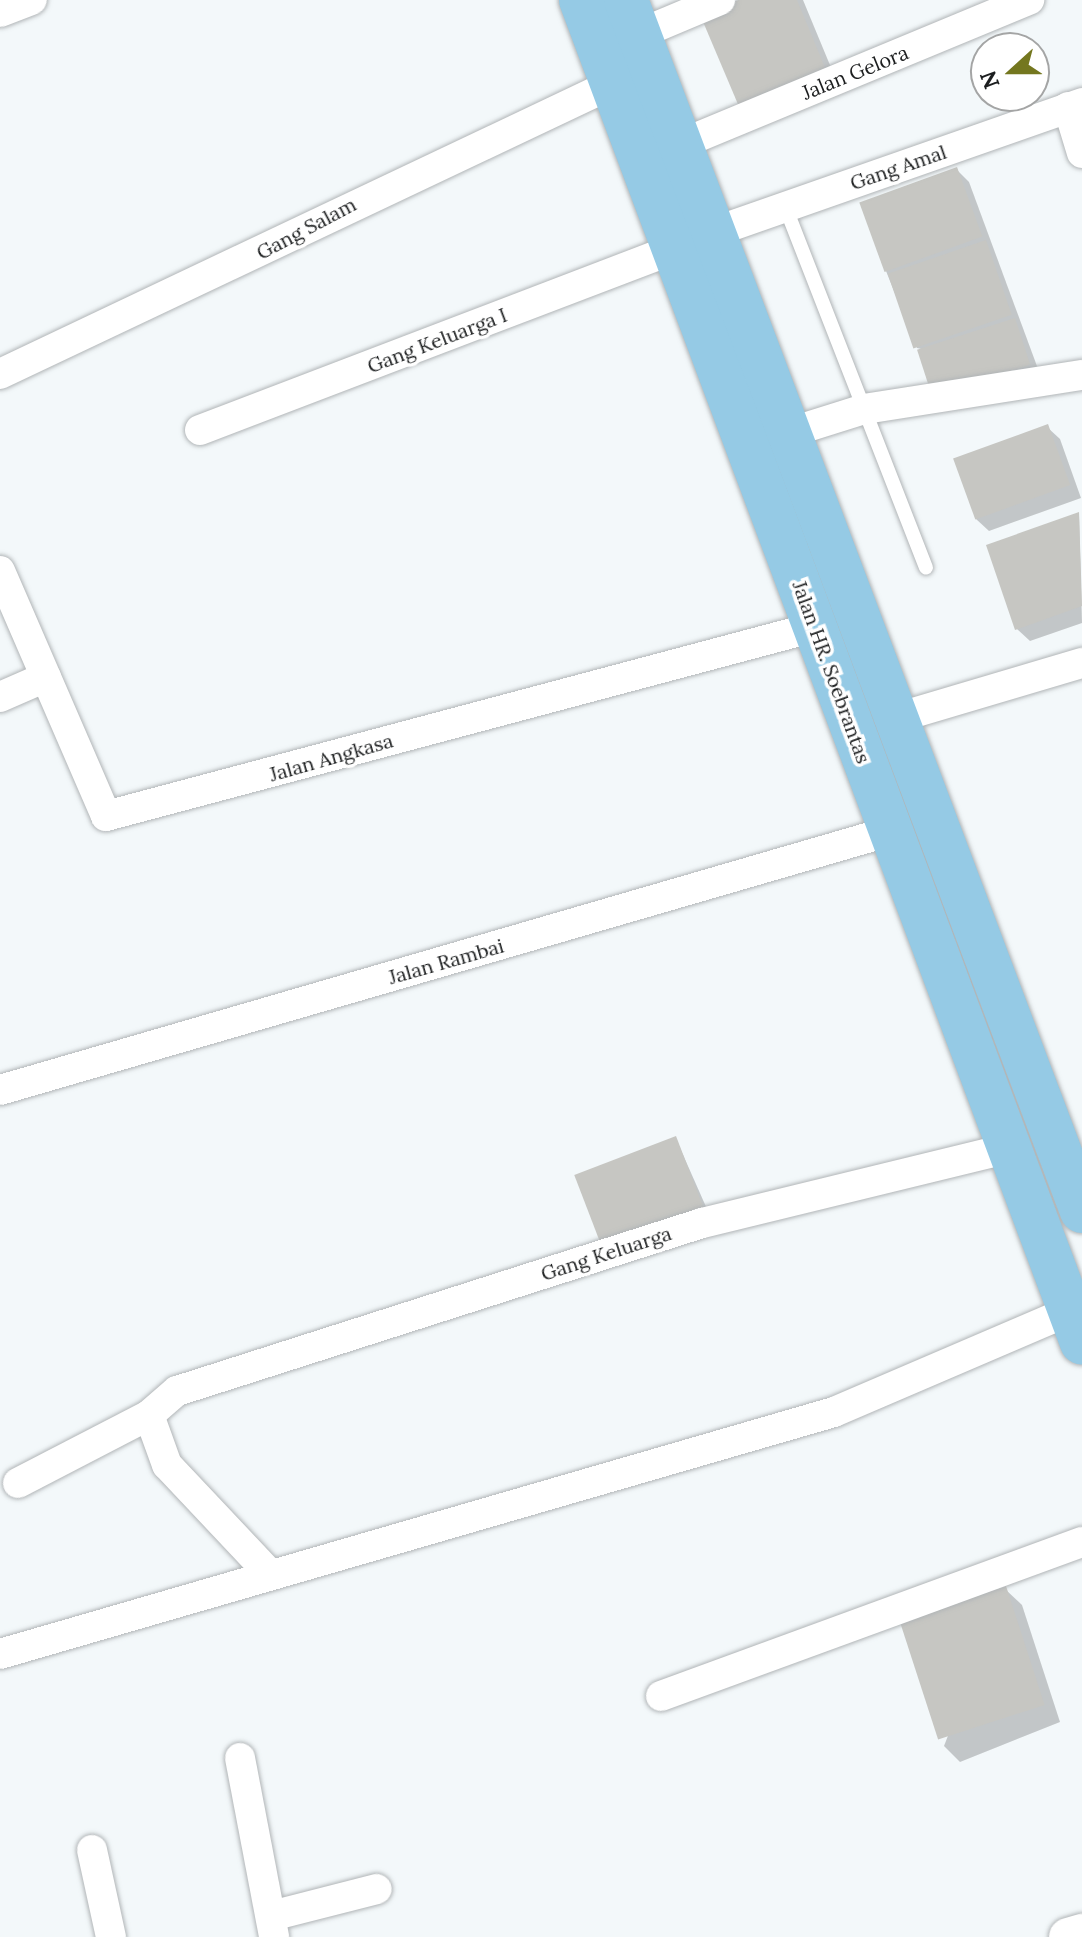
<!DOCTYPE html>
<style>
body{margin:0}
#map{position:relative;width:1082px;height:1937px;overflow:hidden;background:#f3f8fa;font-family:Lora,serif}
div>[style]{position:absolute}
.shadow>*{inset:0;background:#0003}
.building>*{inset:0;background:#c6c6c2;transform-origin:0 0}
.roads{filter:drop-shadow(0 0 2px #b1b5b7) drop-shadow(0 0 2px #b1b5b7)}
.service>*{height:14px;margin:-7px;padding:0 7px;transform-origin:7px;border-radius:7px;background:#fff}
.minor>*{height:30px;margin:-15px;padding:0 15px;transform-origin:15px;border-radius:15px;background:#fff}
.tertiary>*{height:38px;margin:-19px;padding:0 19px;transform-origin:19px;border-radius:19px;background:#fff}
.primary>*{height:44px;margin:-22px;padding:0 22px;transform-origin:22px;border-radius:22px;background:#95cae5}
span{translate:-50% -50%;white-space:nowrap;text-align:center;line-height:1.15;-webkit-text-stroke:7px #fff;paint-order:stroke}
.street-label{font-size:20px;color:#1c1e1f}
.north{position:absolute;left:970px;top:32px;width:80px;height:80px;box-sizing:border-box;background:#fff;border:2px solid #a4a5a5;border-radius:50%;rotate:249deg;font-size:22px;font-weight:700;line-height:32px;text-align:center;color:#1c1e1f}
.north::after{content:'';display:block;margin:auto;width:28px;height:36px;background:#74771f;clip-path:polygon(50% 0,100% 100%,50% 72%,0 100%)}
</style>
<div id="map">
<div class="shadow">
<div style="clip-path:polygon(743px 0,803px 0,837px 82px)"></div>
<div style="clip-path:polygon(956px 169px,969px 182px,1041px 377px,917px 348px,886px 271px)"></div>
<div style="clip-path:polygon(1047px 427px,1060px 439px,1081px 498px,989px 531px,976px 519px)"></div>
<div style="clip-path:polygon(1079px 515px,1082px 623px,1030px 641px,1017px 629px)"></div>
<div style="clip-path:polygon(676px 1139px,711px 1218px,608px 1246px,600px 1238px)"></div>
<div style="clip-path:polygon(1005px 1589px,1022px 1605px,1060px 1722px,960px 1762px,944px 1746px)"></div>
</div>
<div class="building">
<div style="clip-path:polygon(738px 0,797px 0,826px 70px,740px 109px,701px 17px)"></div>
<div style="left:957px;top:167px;width:74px;height:104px;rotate:70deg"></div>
<div style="left:986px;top:240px;width:79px;height:104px;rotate:71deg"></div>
<div style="left:1015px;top:318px;width:49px;height:103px;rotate:72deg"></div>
<div style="left:1048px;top:424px;width:65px;height:101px;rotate:70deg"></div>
<div style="clip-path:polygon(1079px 512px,1082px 606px,1015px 630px,986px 545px)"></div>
<div style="left:676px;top:1136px;width:79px;height:109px;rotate:69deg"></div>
<div style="left:1006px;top:1586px;width:125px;height:112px;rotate:72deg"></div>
</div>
<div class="roads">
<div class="service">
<div style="left:785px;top:206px;width:388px;rotate:68.7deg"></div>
</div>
<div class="minor">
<div style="left:0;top:12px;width:34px;rotate:-21deg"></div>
<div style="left:639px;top:34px;width:88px;rotate:-22.8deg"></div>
<div style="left:1068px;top:107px;width:48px;rotate:73.1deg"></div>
<div style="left:681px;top:144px;width:377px;rotate:-22.5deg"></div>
<div style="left:714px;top:232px;width:390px;rotate:-19.3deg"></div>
<div style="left:0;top:374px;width:677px;rotate:-25.35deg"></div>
<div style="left:200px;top:430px;width:507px;rotate:-20.9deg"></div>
<div style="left:788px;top:433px;width:80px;rotate:-17.5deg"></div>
<div style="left:864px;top:409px;width:221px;rotate:-8.9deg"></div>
<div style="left:0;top:571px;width:267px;rotate:66.6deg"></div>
<div style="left:106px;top:816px;width:734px;rotate:-14.93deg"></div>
<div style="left:0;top:697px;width:50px;rotate:-23.5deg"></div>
<div style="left:896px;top:718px;width:194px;rotate:-16.5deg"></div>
<div style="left:0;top:1090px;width:928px;rotate:-16.21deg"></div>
<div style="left:18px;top:1483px;width:148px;rotate:-27.4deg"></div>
<div style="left:268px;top:1572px;width:147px;rotate:-133.3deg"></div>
<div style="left:167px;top:1465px;width:53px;rotate:-109.8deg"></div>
<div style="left:149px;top:1415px;width:37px;rotate:-41deg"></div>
<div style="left:177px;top:1391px;width:551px;rotate:-17.74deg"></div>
<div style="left:702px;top:1223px;width:317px;rotate:-13.7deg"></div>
<div style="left:0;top:1654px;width:868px;rotate:-16.18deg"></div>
<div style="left:834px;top:1412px;width:257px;rotate:-23.2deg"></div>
<div style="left:661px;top:1696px;width:448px;rotate:-20.1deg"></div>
<div style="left:240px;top:1758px;width:182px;rotate:79.2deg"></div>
<div style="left:92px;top:1850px;width:89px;rotate:77.7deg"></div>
<div style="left:271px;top:1916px;width:109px;rotate:-14.3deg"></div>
</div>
<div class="tertiary">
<div style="left:1068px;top:1937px;width:15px;rotate:-16deg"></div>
</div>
<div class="primary">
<div style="left:581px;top:0;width:1433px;rotate:69.54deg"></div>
<div style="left:626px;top:0;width:1294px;rotate:69.37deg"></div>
</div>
</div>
<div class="street-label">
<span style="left:855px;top:72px;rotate:-22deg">Jalan Gelora</span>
<span style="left:898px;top:167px;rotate:-19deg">Gang Amal</span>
<span style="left:306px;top:228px;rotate:-28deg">Gang Salam</span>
<span style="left:437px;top:340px;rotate:-21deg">Gang Keluarga I</span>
<span style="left:832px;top:672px;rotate:70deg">Jalan HR. Soebrantas</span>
<span style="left:331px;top:757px;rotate:-16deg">Jalan Angkasa</span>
<span style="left:446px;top:961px;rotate:-16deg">Jalan Rambai</span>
<span style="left:606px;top:1253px;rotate:-18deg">Gang Keluarga</span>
</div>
<div class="north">N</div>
</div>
